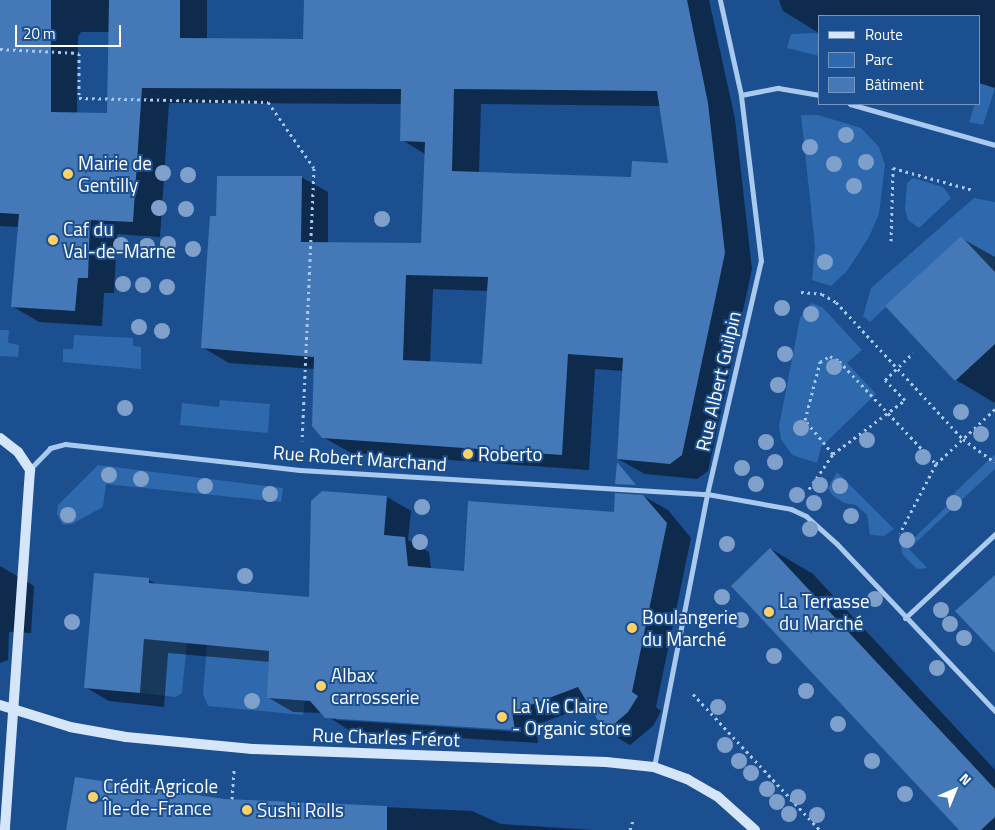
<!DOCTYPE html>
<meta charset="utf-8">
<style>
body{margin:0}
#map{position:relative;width:995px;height:830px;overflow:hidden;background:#1b4f8f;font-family:"Titillium Web",sans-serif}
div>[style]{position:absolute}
.green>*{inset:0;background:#2e69ad}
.shadow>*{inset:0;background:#0007}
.building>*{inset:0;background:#4478b7}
.path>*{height:3px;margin-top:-1.5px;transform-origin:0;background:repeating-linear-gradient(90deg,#a9c9ee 0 2.5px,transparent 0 6.5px)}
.street>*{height:5px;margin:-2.5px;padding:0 2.5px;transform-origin:2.5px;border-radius:2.5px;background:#a9c9ee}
.secondary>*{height:10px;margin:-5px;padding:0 5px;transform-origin:5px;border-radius:5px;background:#d6e6fa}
.trees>*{width:16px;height:16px;margin:-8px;border-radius:50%;background:#7ea0ca}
.dots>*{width:14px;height:14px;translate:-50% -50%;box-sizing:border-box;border:2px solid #1b4f8f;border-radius:50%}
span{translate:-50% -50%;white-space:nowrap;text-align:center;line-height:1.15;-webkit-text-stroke:4px #1b4f8f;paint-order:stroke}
.poi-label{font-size:19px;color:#fff}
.left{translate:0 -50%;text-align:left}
.street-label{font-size:19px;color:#fff}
.legend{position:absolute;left:818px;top:15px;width:162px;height:90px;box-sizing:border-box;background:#1b4f8f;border:1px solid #7695bc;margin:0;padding:6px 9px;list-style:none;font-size:15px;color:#fff}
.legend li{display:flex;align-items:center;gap:10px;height:25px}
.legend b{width:25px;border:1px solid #7695bc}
.north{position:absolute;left:930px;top:765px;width:50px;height:50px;-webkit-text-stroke:4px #1b4f8f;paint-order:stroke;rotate:44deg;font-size:14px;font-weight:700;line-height:20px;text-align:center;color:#fff}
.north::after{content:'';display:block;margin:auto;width:18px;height:22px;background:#fff;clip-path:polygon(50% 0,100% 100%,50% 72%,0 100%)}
.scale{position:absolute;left:15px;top:25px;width:106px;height:22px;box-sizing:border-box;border:2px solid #fff;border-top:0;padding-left:6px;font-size:15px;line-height:18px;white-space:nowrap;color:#fff;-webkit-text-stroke:4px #1b4f8f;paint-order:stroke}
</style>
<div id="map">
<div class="green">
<div style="clip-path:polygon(813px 33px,819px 34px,819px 56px,787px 48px,791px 34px)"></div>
<div style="clip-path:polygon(979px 83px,995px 88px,983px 125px,969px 122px,975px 104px,979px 104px)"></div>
<div style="clip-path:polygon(801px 115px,818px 115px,861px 128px,879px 147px,885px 165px,879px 214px,869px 237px,847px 271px,831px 286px,812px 280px,815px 246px)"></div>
<div style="clip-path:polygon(913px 178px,943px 187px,951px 198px,919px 228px,908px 220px,905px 209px,907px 183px)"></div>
<div style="clip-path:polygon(974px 198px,995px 202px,995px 272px,961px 236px,870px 322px,863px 316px,871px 288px)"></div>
<div style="clip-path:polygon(811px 303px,822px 307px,862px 350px,847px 363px,876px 394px,821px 447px,817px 463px,792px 455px,781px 439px,779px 426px,800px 318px)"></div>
<div style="clip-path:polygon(0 330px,9px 330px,8px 343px,19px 345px,18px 357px,0 356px)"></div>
<div style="clip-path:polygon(74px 335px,133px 338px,133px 346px,141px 347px,141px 369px,63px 362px,63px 349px,73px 349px)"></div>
<div style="clip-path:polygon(220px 400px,270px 404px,268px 433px,180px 425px,182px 403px,219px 407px)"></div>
<div style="clip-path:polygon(995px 454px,995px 469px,909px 549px,927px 568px,917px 569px,903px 555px,901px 546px,903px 539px,912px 540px,949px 504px,949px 498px)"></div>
<div style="clip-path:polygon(98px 465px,283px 488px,281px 502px,106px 484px,103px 507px,72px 524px,63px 525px,57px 514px,58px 505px)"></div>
<div style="clip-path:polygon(837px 472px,894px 529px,884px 536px,870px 535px,867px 515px,856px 505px,844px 503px,832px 495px,828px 488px)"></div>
<div style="clip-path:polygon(144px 639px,187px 643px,182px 693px,176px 697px,140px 693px)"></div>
<div style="clip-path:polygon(207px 645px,269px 651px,268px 698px,305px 701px,303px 715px,208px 706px,203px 694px)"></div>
</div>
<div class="shadow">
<div style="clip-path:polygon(evenodd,0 0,207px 0,207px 39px,304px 40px,306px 0,709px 0,735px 119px,752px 269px,708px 471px,697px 479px,645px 474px,618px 459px,624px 371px,595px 369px,589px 470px,351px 453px,323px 437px,315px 369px,229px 363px,202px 347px,218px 218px,301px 177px,328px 192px,328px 244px,423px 245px,425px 154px,402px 140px,402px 104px,169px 103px,160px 237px,117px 234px,114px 293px,104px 293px,102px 326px,39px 322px,12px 306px,19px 227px,0 226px,0 0,81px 32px,110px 32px,108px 114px,77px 114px,78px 37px,81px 32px,0 0,481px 104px,660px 106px,670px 164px,632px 179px,479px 173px,481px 104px,0 0,433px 289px,489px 291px,483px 365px,430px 363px,433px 289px)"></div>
<div style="clip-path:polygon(779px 0,995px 0,995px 88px,979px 83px,979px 16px,819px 16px,819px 33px,783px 11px)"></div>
<div style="clip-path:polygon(961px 238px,995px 257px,995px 403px,956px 380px)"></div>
<div style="clip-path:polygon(evenodd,643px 496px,668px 510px,691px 538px,656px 707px,661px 711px,653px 726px,630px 745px,606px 731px,590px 705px,536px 725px,538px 743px,350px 731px,323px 713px,293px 712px,269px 698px,270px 662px,168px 653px,164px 707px,109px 701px,85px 687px,149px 580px,158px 585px,310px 599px,387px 497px,411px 511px,408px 540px,429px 552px,431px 569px,466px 572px,615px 513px,643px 496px,336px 717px,521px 729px,521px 732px,336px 720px,336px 717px)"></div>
<div style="clip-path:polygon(771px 549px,813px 574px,995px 770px,995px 830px,961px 830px)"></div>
<div style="clip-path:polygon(0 566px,34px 586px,31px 633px,9px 632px,8px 660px,0 663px)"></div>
<div style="clip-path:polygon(224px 800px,472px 811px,501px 824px,593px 830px,69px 830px)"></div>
</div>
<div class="building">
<div style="clip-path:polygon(evenodd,0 0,51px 0,51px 112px,107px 113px,109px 0,180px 0,180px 38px,303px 39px,304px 0,687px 0,708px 103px,725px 253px,682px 455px,670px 464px,617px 459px,623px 358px,568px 354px,562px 455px,322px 438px,312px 426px,314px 357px,201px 348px,209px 229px,210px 216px,216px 216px,217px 176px,302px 176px,301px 242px,421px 243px,425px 142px,400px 141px,401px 89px,142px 88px,133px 222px,90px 220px,88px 278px,78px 278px,75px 311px,11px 307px,19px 214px,0 213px,0 0,454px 89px,657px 91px,668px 163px,632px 161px,631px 177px,452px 171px,454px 89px,0 0,406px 275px,488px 277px,482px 364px,403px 360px,406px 275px)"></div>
<div style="clip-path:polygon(961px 236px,995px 272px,995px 344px,955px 381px,885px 306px)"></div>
<div style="clip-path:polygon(617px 462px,636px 485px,615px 484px)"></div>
<div style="clip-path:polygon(322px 491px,387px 496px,384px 535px,405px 537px,408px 566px,464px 571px,468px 501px,614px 512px,615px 493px,643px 495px,667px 523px,632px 692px,638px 696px,628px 712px,605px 732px,578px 687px,512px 712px,515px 730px,325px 718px,310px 701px,267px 698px,269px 651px,144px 639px,140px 693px,84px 688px,94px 573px,149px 578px,149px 583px,309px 597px,311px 501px)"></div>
<div style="clip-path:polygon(770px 548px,995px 789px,995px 817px,981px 830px,959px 830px,731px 586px)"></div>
<div style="clip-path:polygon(995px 575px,995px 653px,955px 611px)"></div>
<div style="clip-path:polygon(75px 777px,224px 799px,387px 806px,387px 830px,66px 830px)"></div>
</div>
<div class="path">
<div style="left:0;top:49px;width:79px;rotate:2.9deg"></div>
<div style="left:79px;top:53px;width:45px;rotate:90deg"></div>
<div style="left:79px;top:98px;width:189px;rotate:1.2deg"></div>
<div style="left:268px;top:102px;width:80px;rotate:55.1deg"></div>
<div style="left:314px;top:168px;width:273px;rotate:92.5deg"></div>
<div style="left:891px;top:241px;width:73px;rotate:-88.4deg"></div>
<div style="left:893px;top:168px;width:83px;rotate:15.4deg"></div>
<div style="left:801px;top:292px;width:21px;rotate:5deg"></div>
<div style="left:822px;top:294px;width:16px;rotate:30deg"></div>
<div style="left:836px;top:302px;width:187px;rotate:47.2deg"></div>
<div style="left:963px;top:439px;width:39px;rotate:36deg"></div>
<div style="left:833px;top:454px;width:90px;rotate:-36.9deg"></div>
<div style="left:905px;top:400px;width:28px;rotate:-135deg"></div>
<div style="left:885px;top:380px;width:39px;rotate:-44deg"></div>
<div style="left:936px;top:464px;width:81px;rotate:-43deg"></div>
<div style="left:809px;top:489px;width:42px;rotate:-55.6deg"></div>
<div style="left:833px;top:454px;width:44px;rotate:-129.5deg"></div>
<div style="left:805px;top:420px;width:60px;rotate:-75.5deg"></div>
<div style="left:820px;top:362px;width:12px;rotate:-31deg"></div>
<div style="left:830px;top:356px;width:10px;rotate:29deg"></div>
<div style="left:839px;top:361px;width:141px;rotate:46.7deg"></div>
<div style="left:936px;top:464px;width:78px;rotate:117.6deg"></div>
<div style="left:693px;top:694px;width:186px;rotate:47deg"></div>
<div style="left:232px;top:799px;width:29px;rotate:-86deg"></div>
<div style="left:630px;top:830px;width:10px;rotate:-73deg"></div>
</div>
<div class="street">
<div style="left:741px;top:95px;width:38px;rotate:-11deg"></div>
<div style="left:778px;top:88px;width:42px;rotate:9.7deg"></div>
<div style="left:850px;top:104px;width:151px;rotate:15.8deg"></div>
<div style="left:30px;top:469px;width:29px;rotate:-46deg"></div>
<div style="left:50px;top:448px;width:16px;rotate:-15deg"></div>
<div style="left:65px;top:444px;width:236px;rotate:6.3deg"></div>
<div style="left:300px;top:470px;width:408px;rotate:3.4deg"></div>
<div style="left:707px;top:494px;width:85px;rotate:10.1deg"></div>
<div style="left:791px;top:509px;width:17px;rotate:25deg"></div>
<div style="left:806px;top:516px;width:42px;rotate:42.1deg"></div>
<div style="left:837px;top:544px;width:230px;rotate:46.6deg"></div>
<div style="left:905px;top:618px;width:123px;rotate:-43deg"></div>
<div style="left:654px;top:767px;width:278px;rotate:-79deg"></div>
<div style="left:707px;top:494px;width:239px;rotate:-77deg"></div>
<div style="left:761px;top:261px;width:167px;rotate:-96.9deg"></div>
<div style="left:741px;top:95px;width:97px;rotate:-102.5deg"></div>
</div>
<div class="secondary">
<div style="left:0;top:438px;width:23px;rotate:38deg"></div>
<div style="left:18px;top:452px;width:22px;rotate:56deg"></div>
<div style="left:30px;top:470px;width:361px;rotate:94deg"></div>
<div style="left:0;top:705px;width:73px;rotate:17.4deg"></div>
<div style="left:70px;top:727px;width:57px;rotate:10.1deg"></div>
<div style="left:126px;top:737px;width:127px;rotate:5.4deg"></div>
<div style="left:252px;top:749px;width:354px;rotate:2.1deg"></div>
<div style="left:606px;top:762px;width:48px;rotate:5.9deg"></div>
<div style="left:654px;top:767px;width:35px;rotate:20deg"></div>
<div style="left:687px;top:779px;width:34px;rotate:30deg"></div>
<div style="left:717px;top:796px;width:51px;rotate:41.8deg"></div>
</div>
<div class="trees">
<div style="left:846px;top:135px"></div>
<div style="left:810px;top:147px"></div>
<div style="left:866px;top:162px"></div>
<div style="left:834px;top:164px"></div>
<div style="left:163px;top:173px"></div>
<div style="left:188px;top:175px"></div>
<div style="left:854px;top:186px"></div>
<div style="left:159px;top:208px"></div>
<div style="left:186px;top:209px"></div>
<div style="left:382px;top:219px"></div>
<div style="left:168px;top:244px"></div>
<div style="left:121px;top:245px"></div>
<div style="left:147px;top:246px"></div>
<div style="left:193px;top:249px"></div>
<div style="left:825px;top:262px"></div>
<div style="left:123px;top:284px"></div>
<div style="left:143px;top:285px"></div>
<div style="left:167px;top:287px"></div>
<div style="left:782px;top:308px"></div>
<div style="left:811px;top:314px"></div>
<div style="left:139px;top:327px"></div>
<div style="left:162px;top:331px"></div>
<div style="left:785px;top:354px"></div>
<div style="left:834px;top:367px"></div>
<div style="left:778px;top:385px"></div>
<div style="left:125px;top:408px"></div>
<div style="left:961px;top:412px"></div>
<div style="left:801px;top:428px"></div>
<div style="left:981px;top:434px"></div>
<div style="left:867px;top:440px"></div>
<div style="left:766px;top:442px"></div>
<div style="left:923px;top:457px"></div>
<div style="left:775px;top:462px"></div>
<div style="left:742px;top:468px"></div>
<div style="left:109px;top:475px"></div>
<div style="left:141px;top:479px"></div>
<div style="left:756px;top:484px"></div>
<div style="left:820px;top:485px"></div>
<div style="left:205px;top:486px"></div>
<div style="left:840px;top:486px"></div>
<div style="left:270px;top:494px"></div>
<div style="left:797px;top:495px"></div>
<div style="left:814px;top:503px"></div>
<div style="left:954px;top:503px"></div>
<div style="left:422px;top:507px"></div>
<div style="left:68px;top:515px"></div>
<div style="left:851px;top:516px"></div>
<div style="left:810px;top:529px"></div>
<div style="left:907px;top:540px"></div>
<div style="left:420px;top:542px"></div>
<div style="left:727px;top:544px"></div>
<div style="left:245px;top:576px"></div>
<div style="left:722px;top:597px"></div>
<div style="left:875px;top:599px"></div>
<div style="left:941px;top:610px"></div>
<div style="left:741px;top:620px"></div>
<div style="left:72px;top:622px"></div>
<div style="left:950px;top:624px"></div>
<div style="left:964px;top:638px"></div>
<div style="left:774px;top:656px"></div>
<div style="left:937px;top:668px"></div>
<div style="left:806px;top:691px"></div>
<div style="left:252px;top:701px"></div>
<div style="left:718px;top:707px"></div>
<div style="left:838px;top:724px"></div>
<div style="left:725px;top:745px"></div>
<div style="left:739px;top:761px"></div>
<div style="left:872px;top:761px"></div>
<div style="left:751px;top:773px"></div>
<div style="left:767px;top:789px"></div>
<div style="left:905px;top:794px"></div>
<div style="left:798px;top:797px"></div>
<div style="left:777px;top:802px"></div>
<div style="left:789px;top:814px"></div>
<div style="left:817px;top:815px"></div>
</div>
<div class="dots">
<div style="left:68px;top:174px;background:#ffd166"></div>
<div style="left:53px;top:240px;background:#ffd166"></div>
<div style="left:468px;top:454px;background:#ffd166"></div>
<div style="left:769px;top:612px;background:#ffd166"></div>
<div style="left:632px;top:628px;background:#ffd166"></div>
<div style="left:321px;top:686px;background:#ffd166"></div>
<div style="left:502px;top:717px;background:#ffd166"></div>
<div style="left:93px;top:797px;background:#ffd166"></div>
<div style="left:247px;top:810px;background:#ffd166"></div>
</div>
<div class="poi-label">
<span class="left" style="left:78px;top:174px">Mairie de<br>Gentilly</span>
<span class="left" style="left:63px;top:240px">Caf du<br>Val-de-Marne</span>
<span class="left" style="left:478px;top:454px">Roberto</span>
<span class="left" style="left:779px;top:612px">La Terrasse<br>du Marché</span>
<span class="left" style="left:642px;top:628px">Boulangerie<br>du Marché</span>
<span class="left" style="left:331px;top:686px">Albax<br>carrosserie</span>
<span class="left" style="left:512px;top:717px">La Vie Claire<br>- Organic store</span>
<span class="left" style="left:103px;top:797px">Crédit Agricole<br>Île-de-France</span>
<span class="left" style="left:257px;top:810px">Sushi Rolls</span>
</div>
<div class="street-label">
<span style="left:718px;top:381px;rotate:-77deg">Rue Albert Guilpin</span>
<span style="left:360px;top:458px;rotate:4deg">Rue Robert Marchand</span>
<span style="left:386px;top:737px;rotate:2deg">Rue Charles Frérot</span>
</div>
<ul class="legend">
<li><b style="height:6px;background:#d6e6fa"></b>Route</li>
<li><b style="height:14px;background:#2e69ad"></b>Parc</li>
<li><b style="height:14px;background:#4478b7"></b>Bâtiment</li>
</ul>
<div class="north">N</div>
<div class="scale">20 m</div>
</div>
